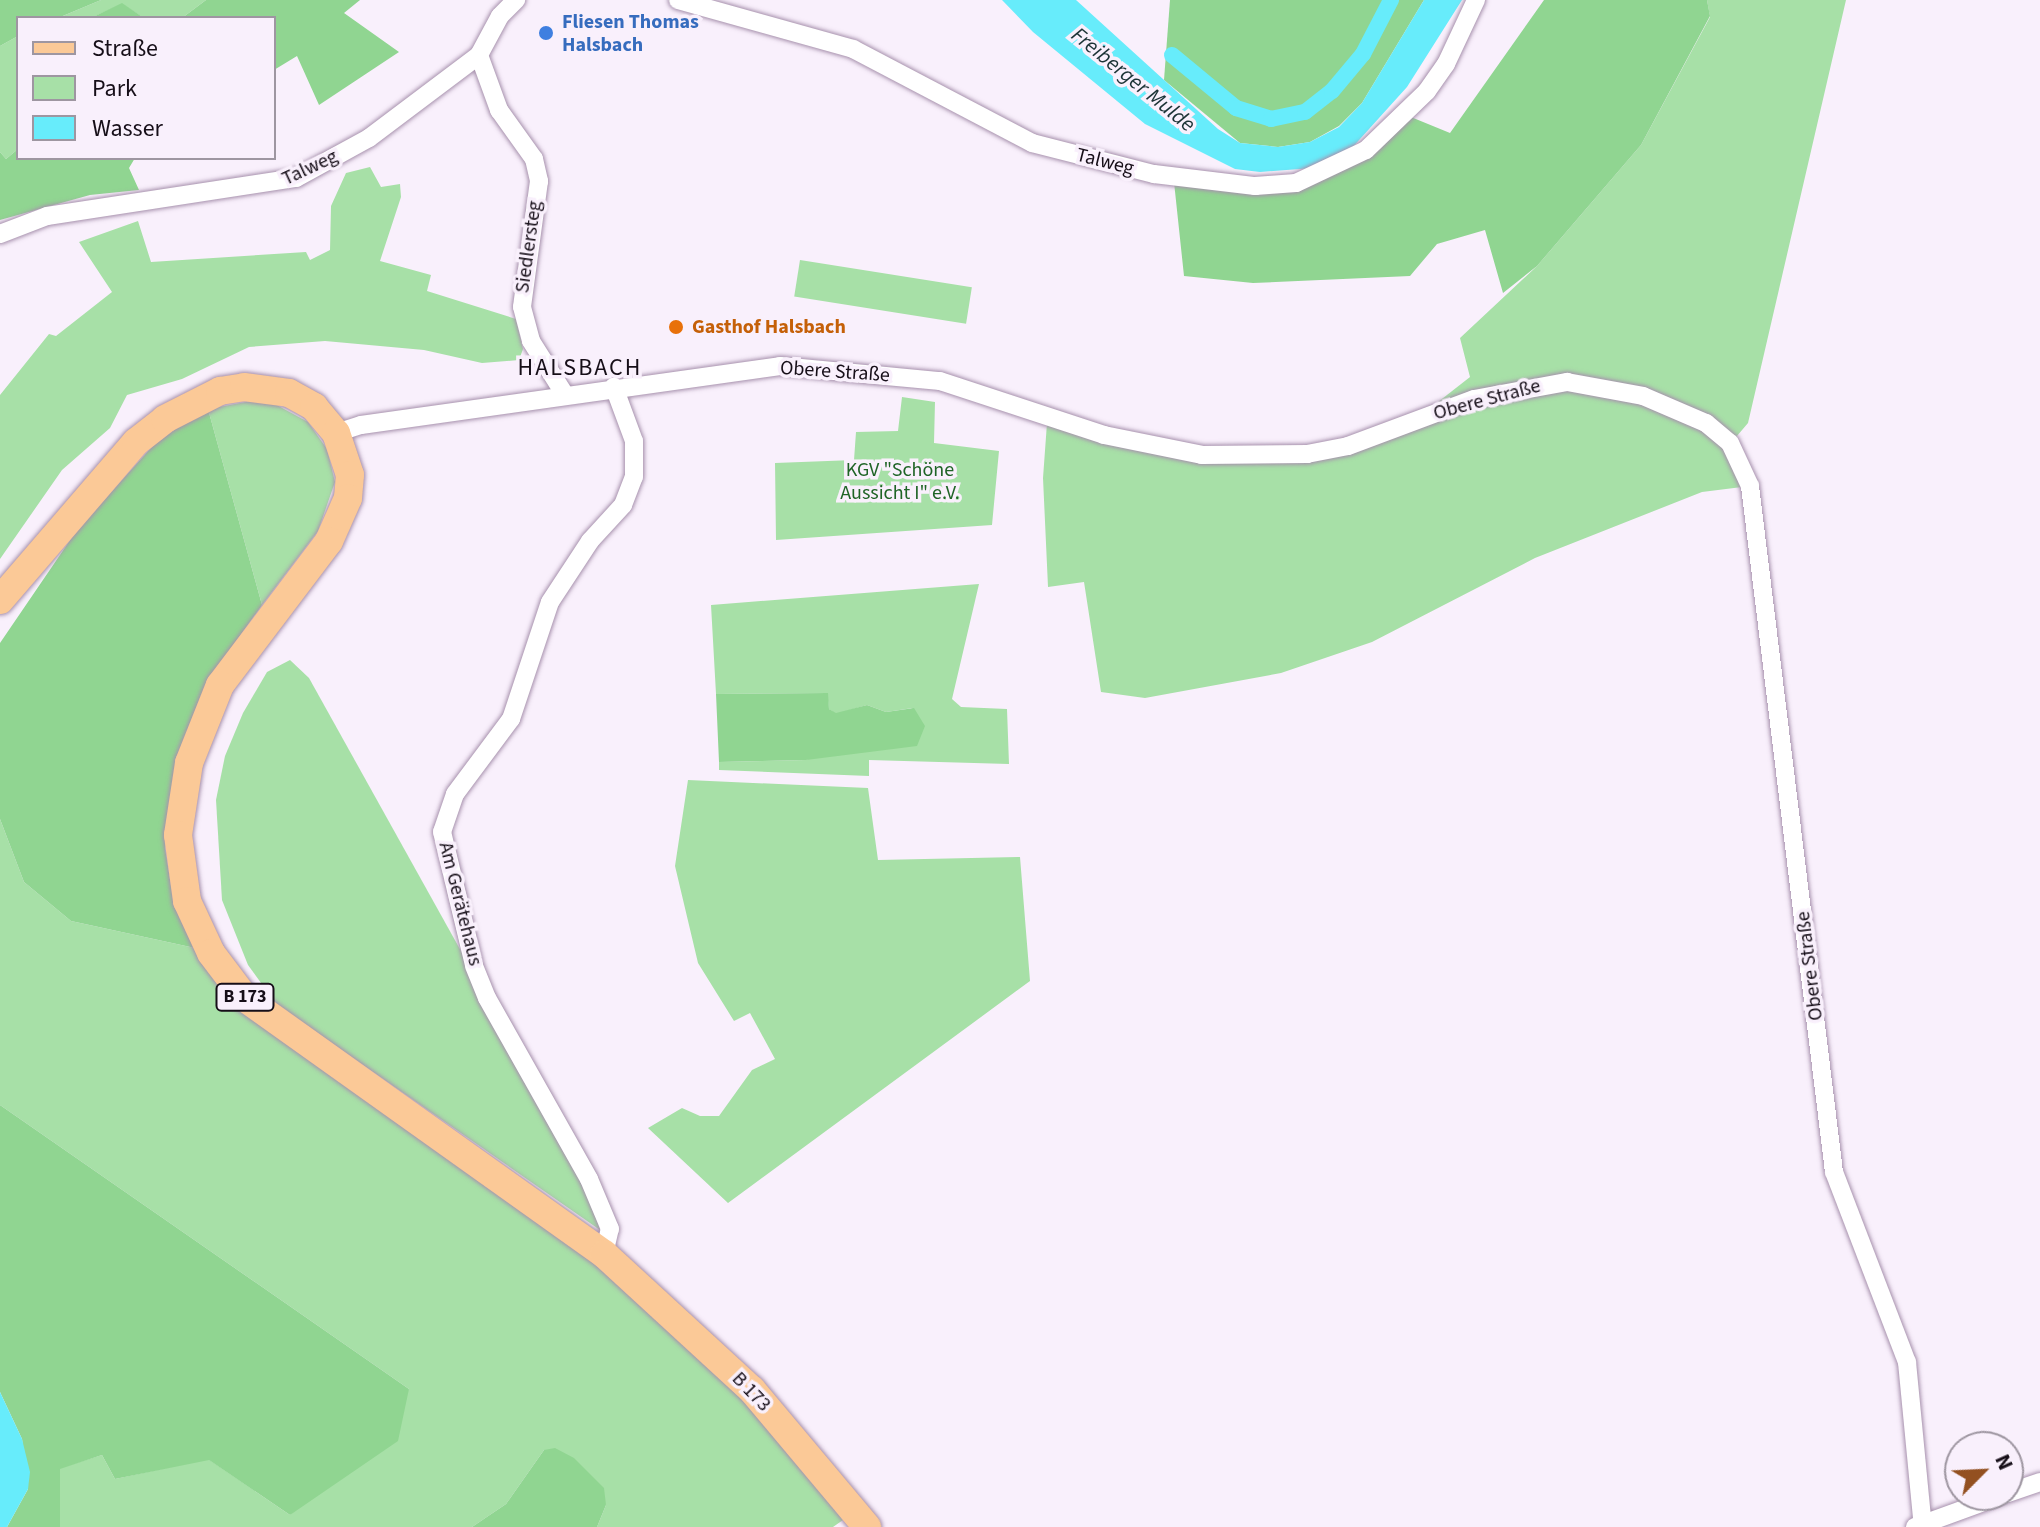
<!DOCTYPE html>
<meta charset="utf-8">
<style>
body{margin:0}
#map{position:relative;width:2040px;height:1527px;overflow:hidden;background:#f9f0fc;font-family:"Source Sans 3",sans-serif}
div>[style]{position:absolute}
.green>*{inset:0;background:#a7e0a7;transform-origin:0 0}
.forest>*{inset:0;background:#90d591}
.water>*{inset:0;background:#67ecfb}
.canal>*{height:16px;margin:-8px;padding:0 8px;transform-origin:8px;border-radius:8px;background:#67ecfb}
.roads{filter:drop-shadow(0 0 2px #a791ad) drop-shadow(0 0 2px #a791ad)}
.street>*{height:18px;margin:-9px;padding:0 9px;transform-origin:9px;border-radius:9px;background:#fff}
.primary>*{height:28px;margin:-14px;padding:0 14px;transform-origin:14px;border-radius:14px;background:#fbc997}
.dots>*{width:22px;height:22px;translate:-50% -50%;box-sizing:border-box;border:4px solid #f9f0fc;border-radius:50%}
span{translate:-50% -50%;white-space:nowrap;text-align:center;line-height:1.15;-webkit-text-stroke:7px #f9f0fc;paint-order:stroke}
.shield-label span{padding:2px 6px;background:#f9f0fc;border:2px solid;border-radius:6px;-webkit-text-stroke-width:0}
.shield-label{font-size:18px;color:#160e18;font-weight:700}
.shop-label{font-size:20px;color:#366cbe;font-weight:700}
.left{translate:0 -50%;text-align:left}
.street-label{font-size:20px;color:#160e18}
.food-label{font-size:20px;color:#c56008;font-weight:700}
.park-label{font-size:20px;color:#1f6426}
.water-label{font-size:22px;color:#1c3336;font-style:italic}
.quarter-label{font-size:24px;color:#160e18;letter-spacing:2px}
.legend{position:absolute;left:16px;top:16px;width:260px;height:144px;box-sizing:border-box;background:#f9f0fc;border:2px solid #9e96a1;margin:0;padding:10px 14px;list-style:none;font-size:24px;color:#160e18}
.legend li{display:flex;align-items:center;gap:16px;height:40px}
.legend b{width:40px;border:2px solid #9e96a1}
.north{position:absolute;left:1944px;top:1431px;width:80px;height:80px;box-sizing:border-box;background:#f9f0fc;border:2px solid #9e96a1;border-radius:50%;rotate:66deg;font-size:22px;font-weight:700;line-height:32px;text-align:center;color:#160e18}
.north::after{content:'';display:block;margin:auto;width:28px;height:36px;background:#935020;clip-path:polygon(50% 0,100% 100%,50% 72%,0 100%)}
</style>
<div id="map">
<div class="green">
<div style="clip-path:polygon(101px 0,206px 0,182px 18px,144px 18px,122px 4px,91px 18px,58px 18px)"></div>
<div style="clip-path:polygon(1707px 0,1846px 0,1748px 423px,1731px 443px,1750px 486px,1702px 492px,1535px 558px,1372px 642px,1281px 673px,1145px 698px,1101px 692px,1084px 582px,1048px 587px,1043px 478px,1047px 423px,1192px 455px,1330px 450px,1415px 420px,1470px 377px,1460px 338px,1537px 266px,1641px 145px,1710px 17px)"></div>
<div style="clip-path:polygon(18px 36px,18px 149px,6px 159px,0 152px,0 46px)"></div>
<div style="clip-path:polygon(370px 167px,381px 187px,400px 184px,401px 197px,380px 261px,431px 275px,427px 291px,516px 319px,523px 349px,519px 360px,482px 363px,424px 350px,325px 341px,249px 347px,182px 379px,127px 395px,110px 428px,62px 470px,0 559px,0 395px,49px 334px,56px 336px,112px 292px,79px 242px,138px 221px,151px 262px,306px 252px,310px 260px,330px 250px,331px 206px,346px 173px)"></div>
<div style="left:800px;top:260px;width:174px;height:37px;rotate:9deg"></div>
<div style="clip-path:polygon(902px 397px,935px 402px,934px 443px,999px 451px,992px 525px,776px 540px,775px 463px,854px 460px,856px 432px,898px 431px)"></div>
<div style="clip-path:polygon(251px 401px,273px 403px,308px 422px,327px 449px,335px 482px,318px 531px,262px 605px,208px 409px)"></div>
<div style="clip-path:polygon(979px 584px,952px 699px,961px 707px,1007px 709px,1009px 764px,869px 760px,869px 776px,719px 770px,719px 762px,806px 760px,913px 708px,886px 712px,867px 705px,836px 714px,829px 709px,827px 693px,716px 694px,711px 605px)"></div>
<div style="clip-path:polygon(290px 660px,309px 678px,466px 960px,592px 1203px,600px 1230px,277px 1005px,248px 965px,222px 900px,216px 800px,225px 756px,243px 713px,267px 672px)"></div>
<div style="clip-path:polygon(688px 780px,868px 788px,878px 860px,1020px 857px,1030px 981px,728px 1203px,648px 1128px,682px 1108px,700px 1116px,719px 1116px,752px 1070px,775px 1059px,750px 1013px,734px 1021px,698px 963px,675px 866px)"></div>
<div style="clip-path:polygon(0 819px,24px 882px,71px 921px,195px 948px,601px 1265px,760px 1417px,843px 1520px,833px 1527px,597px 1527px,606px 1505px,544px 1450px,506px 1504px,472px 1527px,60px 1527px,60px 1468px,102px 1455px,115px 1479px,208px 1459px,290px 1515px,409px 1389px,0 1105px)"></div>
</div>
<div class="forest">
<div style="clip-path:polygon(0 0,101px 0,58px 18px,18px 18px,18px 36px,0 46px)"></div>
<div style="clip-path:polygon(206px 0,360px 0,344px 13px,399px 52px,319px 105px,297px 56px,274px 70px,274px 18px,182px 18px)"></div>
<div style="clip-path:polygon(1170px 0,1424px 0,1362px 103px,1339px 126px,1310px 142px,1278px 147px,1240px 143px,1164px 80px)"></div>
<div style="clip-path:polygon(1544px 0,1707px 0,1710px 16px,1641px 145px,1537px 266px,1503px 293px,1485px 230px,1437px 244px,1410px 276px,1253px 283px,1184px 276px,1174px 182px,1296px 183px,1406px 115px,1450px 133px)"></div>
<div style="clip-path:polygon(122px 3px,144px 18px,91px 18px)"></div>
<div style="clip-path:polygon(18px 149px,18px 158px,135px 158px,129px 168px,139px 190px,90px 195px,0 220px,0 152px,6px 159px)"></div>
<div style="clip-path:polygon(208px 409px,262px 605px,219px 665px,178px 761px,165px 848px,174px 905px,195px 948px,71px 921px,24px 882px,0 819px,0 643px,77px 530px,160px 438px)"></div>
<div style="clip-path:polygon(828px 693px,829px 709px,836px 713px,867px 705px,886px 712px,914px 708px,925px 726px,917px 746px,806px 760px,719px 762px,716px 694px)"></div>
<div style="clip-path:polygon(0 1105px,409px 1389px,398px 1441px,290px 1515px,209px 1460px,115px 1479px,102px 1455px,60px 1469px,60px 1527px,7px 1527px,28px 1489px,22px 1439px,0 1392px)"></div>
<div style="clip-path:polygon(555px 1448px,574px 1458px,604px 1488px,606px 1505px,597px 1527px,472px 1527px,506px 1504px,544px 1450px)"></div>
</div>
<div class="water">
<div style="clip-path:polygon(1002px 0,1076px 0,1218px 129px,1240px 143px,1278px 147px,1310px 142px,1339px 127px,1362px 103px,1424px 0,1462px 0,1407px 87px,1351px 149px,1313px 168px,1260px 172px,1235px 169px,1145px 124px,1033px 32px)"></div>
<div style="clip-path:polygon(0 1392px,22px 1439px,30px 1472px,28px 1489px,7px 1527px,0 1527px)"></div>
</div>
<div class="canal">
<div style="left:1172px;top:55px;width:83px;rotate:39.6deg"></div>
<div style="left:1236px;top:108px;width:37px;rotate:17deg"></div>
<div style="left:1271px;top:119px;width:35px;rotate:-12deg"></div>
<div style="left:1305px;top:112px;width:34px;rotate:-38deg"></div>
<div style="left:1332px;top:91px;width:48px;rotate:-50deg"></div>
<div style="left:1363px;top:54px;width:61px;rotate:-62.6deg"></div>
</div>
<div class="roads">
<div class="street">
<div style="left:678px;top:0;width:182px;rotate:15.6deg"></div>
<div style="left:853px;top:49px;width:202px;rotate:27.7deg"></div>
<div style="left:1032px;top:143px;width:126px;rotate:14.3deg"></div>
<div style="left:1154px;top:174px;width:102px;rotate:6.8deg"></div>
<div style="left:1255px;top:186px;width:41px;rotate:-4.2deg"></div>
<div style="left:1296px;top:183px;width:77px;rotate:-25.2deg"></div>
<div style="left:1366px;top:150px;width:85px;rotate:-44deg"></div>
<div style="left:1427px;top:91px;width:33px;rotate:-55deg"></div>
<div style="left:1446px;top:64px;width:71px;rotate:-64.9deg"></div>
<div style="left:479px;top:55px;width:59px;rotate:70deg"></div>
<div style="left:499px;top:110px;width:60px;rotate:54.5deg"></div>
<div style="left:534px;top:159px;width:23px;rotate:77deg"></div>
<div style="left:539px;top:181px;width:127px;rotate:97.7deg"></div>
<div style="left:522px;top:307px;width:35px;rotate:75deg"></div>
<div style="left:531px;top:341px;width:64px;rotate:57.8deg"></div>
<div style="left:0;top:234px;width:50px;rotate:-21deg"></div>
<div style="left:47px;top:216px;width:252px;rotate:-8.7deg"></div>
<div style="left:296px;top:178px;width:83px;rotate:-28.7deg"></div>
<div style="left:369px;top:138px;width:138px;rotate:-37deg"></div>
<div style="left:479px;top:55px;width:44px;rotate:-61.7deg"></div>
<div style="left:500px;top:16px;width:23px;rotate:-45deg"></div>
<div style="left:336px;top:433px;width:26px;rotate:-18deg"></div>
<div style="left:361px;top:425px;width:423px;rotate:-8deg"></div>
<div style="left:780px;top:366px;width:161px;rotate:5.4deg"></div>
<div style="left:940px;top:381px;width:173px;rotate:18.2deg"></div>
<div style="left:1104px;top:435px;width:100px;rotate:11.5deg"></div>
<div style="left:1202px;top:455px;width:105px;rotate:-0.5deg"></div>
<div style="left:1307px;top:454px;width:42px;rotate:-11deg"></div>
<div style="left:1348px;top:446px;width:134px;rotate:-20.5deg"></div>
<div style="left:1474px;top:399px;width:95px;rotate:-10.4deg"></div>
<div style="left:1567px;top:382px;width:77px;rotate:10.4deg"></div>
<div style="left:1643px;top:396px;width:69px;rotate:23.2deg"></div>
<div style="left:1706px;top:423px;width:31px;rotate:40deg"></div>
<div style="left:1730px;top:443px;width:47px;rotate:65.1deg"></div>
<div style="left:1750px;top:486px;width:691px;rotate:83.02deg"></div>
<div style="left:1834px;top:1172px;width:204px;rotate:69deg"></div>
<div style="left:1907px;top:1362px;width:166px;rotate:84.5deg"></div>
<div style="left:604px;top:1254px;width:26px;rotate:-77deg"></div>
<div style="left:610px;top:1229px;width:54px;rotate:-112.8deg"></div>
<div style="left:589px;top:1179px;width:208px;rotate:-119.4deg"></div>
<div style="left:487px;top:998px;width:35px;rotate:-112deg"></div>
<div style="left:474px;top:965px;width:137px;rotate:-103.5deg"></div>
<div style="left:442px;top:832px;width:40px;rotate:-71.1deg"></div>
<div style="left:455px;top:794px;width:94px;rotate:-53.3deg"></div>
<div style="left:511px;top:719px;width:123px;rotate:-71.6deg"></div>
<div style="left:550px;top:602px;width:73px;rotate:-56.7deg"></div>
<div style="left:590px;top:541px;width:49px;rotate:-47.5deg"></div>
<div style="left:623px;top:505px;width:30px;rotate:-69deg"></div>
<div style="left:634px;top:477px;width:36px;rotate:-90deg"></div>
<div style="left:634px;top:441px;width:58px;rotate:-110.3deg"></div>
<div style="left:2008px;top:1493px;width:34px;rotate:-19deg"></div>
<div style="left:1915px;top:1527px;width:94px;rotate:-20deg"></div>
</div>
<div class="primary">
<div style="left:0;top:600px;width:208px;rotate:-49.3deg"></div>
<div style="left:136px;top:442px;width:37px;rotate:-38deg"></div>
<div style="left:165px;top:419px;width:62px;rotate:-27deg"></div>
<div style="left:220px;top:391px;width:24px;rotate:-9deg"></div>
<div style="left:244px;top:387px;width:45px;rotate:7.6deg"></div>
<div style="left:289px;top:393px;width:29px;rotate:29deg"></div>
<div style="left:314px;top:407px;width:34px;rotate:50deg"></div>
<div style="left:336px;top:433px;width:44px;rotate:71.6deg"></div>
<div style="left:350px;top:475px;width:23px;rotate:95deg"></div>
<div style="left:348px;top:498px;width:47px;rotate:113.8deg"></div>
<div style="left:329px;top:541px;width:181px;rotate:127.1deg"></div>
<div style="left:220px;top:685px;width:84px;rotate:111.7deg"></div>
<div style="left:189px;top:763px;width:73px;rotate:98.7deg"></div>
<div style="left:178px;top:835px;width:67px;rotate:82.2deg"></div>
<div style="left:187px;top:901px;width:57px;rotate:65.2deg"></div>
<div style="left:211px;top:953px;width:56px;rotate:52.9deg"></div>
<div style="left:245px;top:998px;width:441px;rotate:35.5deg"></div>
<div style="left:604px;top:1254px;width:201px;rotate:42.6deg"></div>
<div style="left:752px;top:1390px;width:179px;rotate:50deg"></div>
</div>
</div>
<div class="dots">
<div style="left:546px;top:33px;background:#3f7fe0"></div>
<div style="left:676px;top:327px;background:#e8710a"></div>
</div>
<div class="shield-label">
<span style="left:245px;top:997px">B 173</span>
</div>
<div class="shop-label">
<span class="left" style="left:562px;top:34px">Fliesen Thomas<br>Halsbach</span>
</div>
<div class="street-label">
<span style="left:1105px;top:162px;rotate:14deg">Talweg</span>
<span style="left:310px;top:168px;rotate:-25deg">Talweg</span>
<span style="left:529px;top:247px;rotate:-82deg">Siedlersteg</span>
<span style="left:835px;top:372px;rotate:4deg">Obere Straße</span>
<span style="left:1487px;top:400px;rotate:-15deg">Obere Straße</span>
<span style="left:460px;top:904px;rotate:76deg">Am Gerätehaus</span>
<span style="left:1810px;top:966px;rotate:-97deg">Obere Straße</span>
<span style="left:751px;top:1392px;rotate:46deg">B 173</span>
</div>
<div class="food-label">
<span class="left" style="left:692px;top:327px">Gasthof Halsbach</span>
</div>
<div class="park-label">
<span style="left:900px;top:482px">KGV "Schöne<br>Aussicht I" e.V.</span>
</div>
<div class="water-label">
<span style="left:1133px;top:80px;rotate:39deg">Freiberger Mulde</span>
</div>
<div class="quarter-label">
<span style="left:580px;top:368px">HALSBACH</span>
</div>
<ul class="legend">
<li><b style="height:10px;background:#fbc997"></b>Straße</li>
<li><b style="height:22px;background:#a7e0a7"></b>Park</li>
<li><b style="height:22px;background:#67ecfb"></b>Wasser</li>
</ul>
<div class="north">N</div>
</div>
